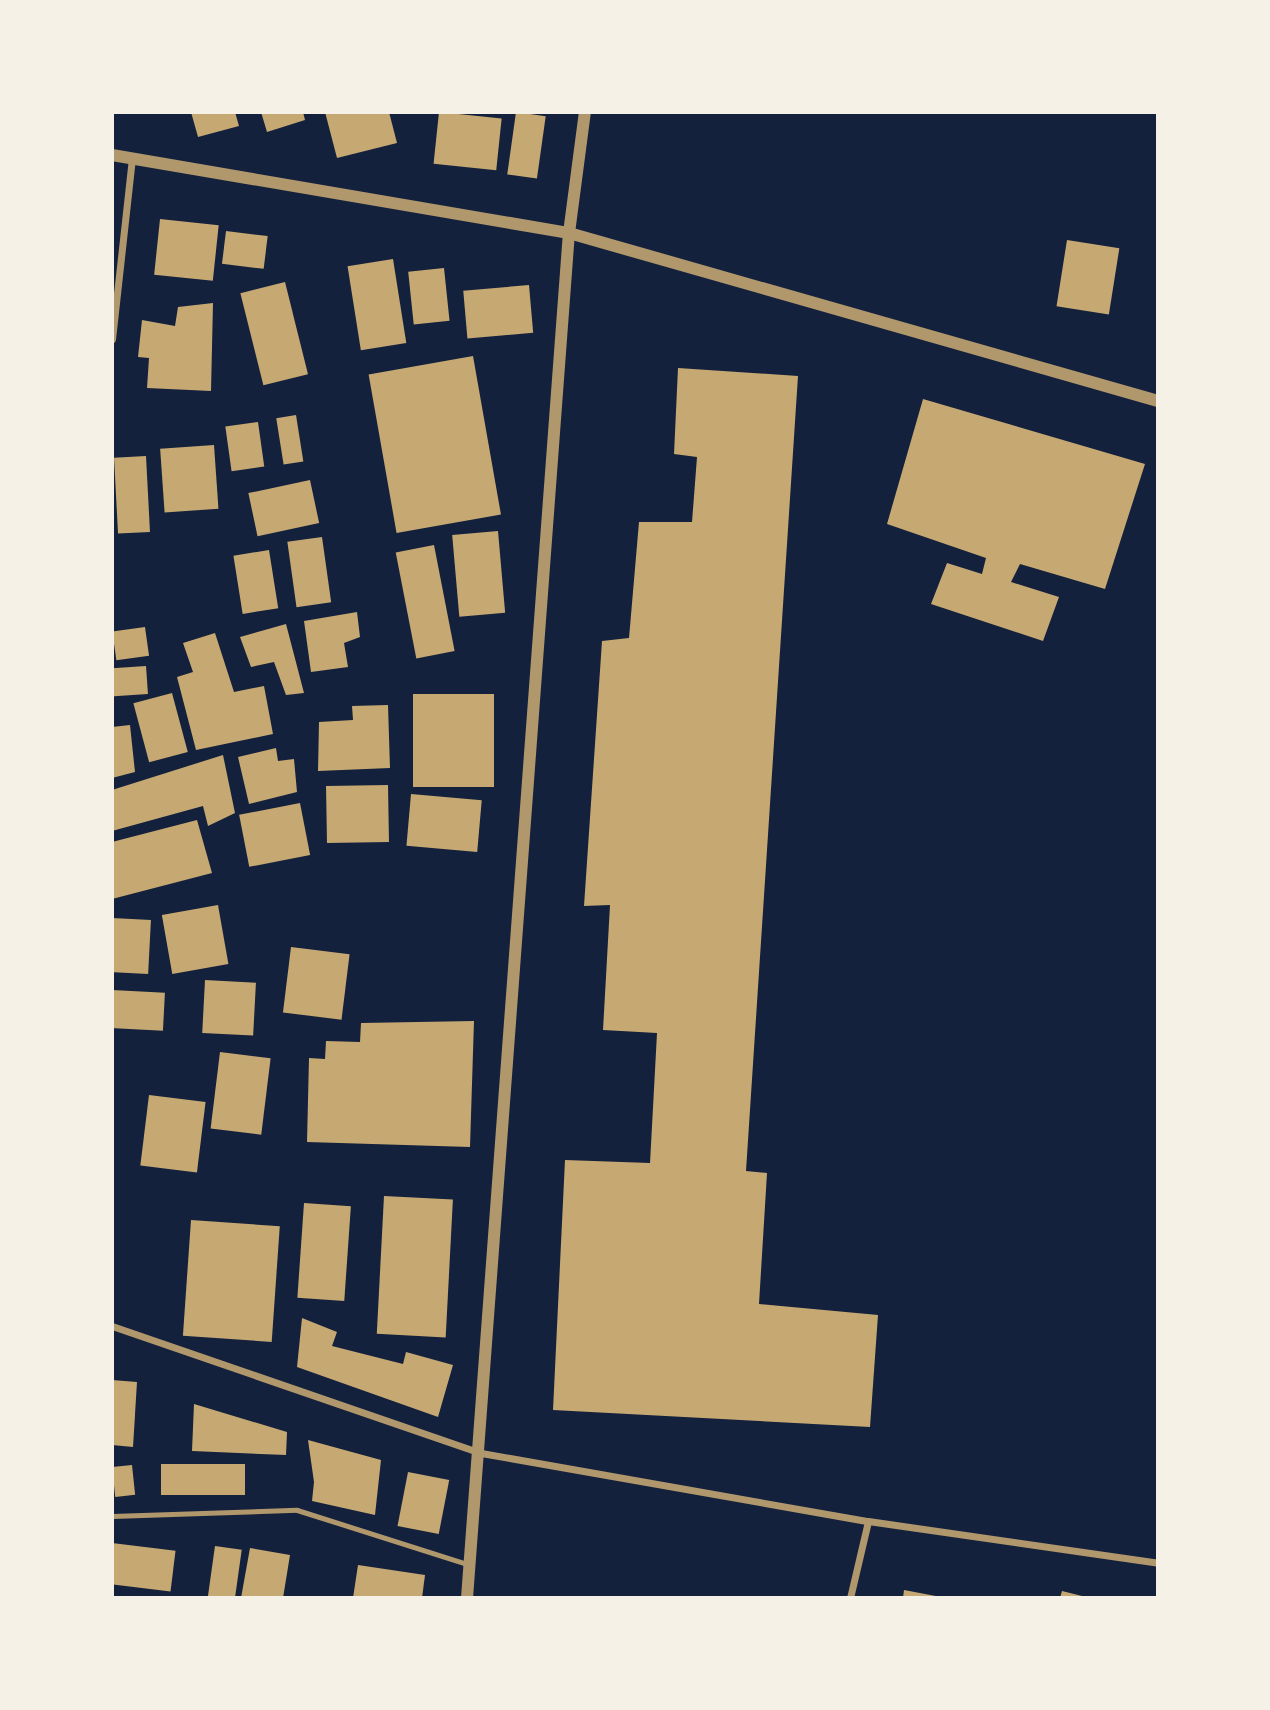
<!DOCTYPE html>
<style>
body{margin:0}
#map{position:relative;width:1270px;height:1710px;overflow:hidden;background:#14213d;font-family:Signika,sans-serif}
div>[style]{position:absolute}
.building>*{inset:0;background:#c6a872;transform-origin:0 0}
.service>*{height:5px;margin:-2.5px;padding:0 2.5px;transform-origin:2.5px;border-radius:2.5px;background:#b1986c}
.minor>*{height:7px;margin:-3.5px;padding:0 3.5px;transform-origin:3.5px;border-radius:3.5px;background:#b1986c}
.tertiary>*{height:12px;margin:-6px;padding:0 6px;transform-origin:6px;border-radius:6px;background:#b1986c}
span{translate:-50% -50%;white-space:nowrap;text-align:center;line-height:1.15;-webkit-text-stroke:6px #f6f1e7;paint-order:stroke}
.frame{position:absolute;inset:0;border:114px solid #f6f1e7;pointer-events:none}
</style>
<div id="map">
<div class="building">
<div style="clip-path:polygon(191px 112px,235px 112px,239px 126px,198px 137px)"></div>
<div style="clip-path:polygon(261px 112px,303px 112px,305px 120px,267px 132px)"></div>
<div style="clip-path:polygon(325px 112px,389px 112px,397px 143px,337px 158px)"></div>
<div style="left:439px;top:112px;width:63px;height:52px;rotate:6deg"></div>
<div style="left:516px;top:112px;width:30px;height:63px;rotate:8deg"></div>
<div style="left:160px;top:219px;width:59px;height:56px;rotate:6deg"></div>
<div style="left:226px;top:231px;width:42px;height:33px;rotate:7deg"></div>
<div style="left:1067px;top:240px;width:53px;height:67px;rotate:9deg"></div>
<div style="left:393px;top:259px;width:85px;height:46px;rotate:81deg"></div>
<div style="left:444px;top:268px;width:53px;height:36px;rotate:84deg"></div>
<div style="left:285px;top:282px;width:95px;height:46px;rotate:76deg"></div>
<div style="left:529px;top:285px;width:48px;height:66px;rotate:85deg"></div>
<div style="clip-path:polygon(213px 303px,211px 391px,147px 388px,149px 358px,138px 357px,142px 320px,175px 326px,178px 307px)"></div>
<div style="left:473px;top:356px;width:161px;height:106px;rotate:80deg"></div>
<div style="clip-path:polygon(678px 368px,798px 376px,746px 1171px,767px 1173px,759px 1304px,878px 1315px,870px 1427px,553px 1410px,565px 1160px,650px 1163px,657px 1033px,603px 1030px,610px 905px,584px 906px,602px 641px,629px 638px,639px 522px,692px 522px,697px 457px,674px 454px)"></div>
<div style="clip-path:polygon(923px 399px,1145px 464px,1105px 589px,1020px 564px,1011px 582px,1059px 597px,1043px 641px,931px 604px,947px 563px,982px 574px,986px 558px,887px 524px)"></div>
<div style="left:296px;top:415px;width:47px;height:20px;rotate:81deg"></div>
<div style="left:258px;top:422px;width:45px;height:33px;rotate:82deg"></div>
<div style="left:214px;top:445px;width:64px;height:54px;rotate:86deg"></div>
<div style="left:146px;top:456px;width:76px;height:32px;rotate:87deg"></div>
<div style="left:310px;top:480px;width:44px;height:63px;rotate:78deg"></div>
<div style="left:498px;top:531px;width:82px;height:46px;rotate:85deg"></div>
<div style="left:322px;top:537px;width:66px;height:35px;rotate:82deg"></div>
<div style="left:434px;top:545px;width:108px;height:39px;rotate:79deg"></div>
<div style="left:269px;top:550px;width:59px;height:36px;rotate:81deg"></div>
<div style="clip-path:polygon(357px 612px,360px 637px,344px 643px,348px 667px,311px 672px,304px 621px)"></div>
<div style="clip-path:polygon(286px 624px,304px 693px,286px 695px,274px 662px,251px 667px,240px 637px)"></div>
<div style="left:145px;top:627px;width:29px;height:33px;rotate:82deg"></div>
<div style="clip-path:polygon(215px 633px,234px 692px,264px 686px,273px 734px,196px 750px,177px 677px,193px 672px,183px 643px)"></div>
<div style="left:146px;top:666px;width:28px;height:34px;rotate:86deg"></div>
<div style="left:172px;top:693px;width:61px;height:40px;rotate:75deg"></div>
<div style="left:494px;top:694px;width:93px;height:81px;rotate:90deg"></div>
<div style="clip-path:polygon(388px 705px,390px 768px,318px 771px,319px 722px,353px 720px,352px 706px)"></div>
<div style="clip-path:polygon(130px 725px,135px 772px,112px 778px,112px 727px)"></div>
<div style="clip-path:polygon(276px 748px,278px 761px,294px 759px,297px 792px,249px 804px,238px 757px)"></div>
<div style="clip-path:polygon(223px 755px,235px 813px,208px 826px,203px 806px,112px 831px,112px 790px)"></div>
<div style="left:388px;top:785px;width:57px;height:62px;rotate:89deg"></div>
<div style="left:411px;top:794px;width:71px;height:52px;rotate:5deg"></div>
<div style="left:300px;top:803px;width:53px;height:62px;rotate:79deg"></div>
<div style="clip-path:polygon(197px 820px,212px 873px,112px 899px,112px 842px)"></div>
<div style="left:218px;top:905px;width:60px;height:57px;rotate:80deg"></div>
<div style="left:112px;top:918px;width:39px;height:54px;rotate:3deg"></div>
<div style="left:291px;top:947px;width:59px;height:66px;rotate:7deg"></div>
<div style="left:205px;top:980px;width:51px;height:53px;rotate:3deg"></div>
<div style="left:112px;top:990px;width:53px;height:38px;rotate:3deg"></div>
<div style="clip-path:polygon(474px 1021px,470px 1147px,307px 1142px,309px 1058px,325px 1059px,326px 1041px,360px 1042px,361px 1023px)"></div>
<div style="left:220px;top:1052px;width:51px;height:77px;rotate:7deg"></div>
<div style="left:149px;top:1095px;width:57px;height:71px;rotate:7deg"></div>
<div style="left:384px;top:1196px;width:69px;height:138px;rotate:3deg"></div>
<div style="left:304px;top:1203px;width:47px;height:95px;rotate:4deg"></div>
<div style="left:191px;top:1220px;width:89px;height:116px;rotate:4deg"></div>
<div style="clip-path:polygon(302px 1318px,337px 1332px,332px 1346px,403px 1364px,406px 1352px,453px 1365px,438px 1417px,297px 1367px)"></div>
<div style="clip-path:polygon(112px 1380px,137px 1382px,133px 1447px,112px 1445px)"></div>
<div style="clip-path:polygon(194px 1404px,287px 1432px,286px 1455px,192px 1451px)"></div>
<div style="clip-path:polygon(308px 1440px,381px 1460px,375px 1515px,312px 1501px,314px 1482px)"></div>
<div style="left:245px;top:1464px;width:31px;height:84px;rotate:90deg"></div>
<div style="left:132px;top:1465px;width:30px;height:20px;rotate:84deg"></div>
<div style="left:408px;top:1472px;width:42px;height:55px;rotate:11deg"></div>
<div style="left:112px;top:1543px;width:64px;height:41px;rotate:7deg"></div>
<div style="left:215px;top:1546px;width:27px;height:53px;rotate:8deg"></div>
<div style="clip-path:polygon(250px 1548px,290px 1555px,283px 1598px,241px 1598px)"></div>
<div style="clip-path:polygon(358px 1565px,425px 1575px,422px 1598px,353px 1598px)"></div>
<div style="clip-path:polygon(904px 1590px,941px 1597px,941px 1598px,903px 1598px)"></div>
<div style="clip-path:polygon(1062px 1591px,1086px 1597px,1086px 1598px,1060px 1598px)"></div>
</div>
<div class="service">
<div style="left:112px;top:1516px;width:185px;rotate:-1.9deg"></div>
<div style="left:297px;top:1510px;width:182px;rotate:17.6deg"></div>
</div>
<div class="minor">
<div style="left:112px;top:339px;width:182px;rotate:-83.7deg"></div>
<div style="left:112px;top:1326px;width:390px;rotate:19deg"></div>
<div style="left:481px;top:1453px;width:393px;rotate:10deg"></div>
<div style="left:868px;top:1521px;width:293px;rotate:8.2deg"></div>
<div style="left:850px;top:1598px;width:79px;rotate:-76.8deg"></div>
</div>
<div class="tertiary">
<div style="left:112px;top:155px;width:464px;rotate:9.7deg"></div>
<div style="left:569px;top:233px;width:612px;rotate:15.92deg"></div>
<div style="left:467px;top:1598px;width:1369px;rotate:-85.73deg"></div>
<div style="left:569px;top:233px;width:122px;rotate:-82.5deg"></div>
</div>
<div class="frame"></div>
</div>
